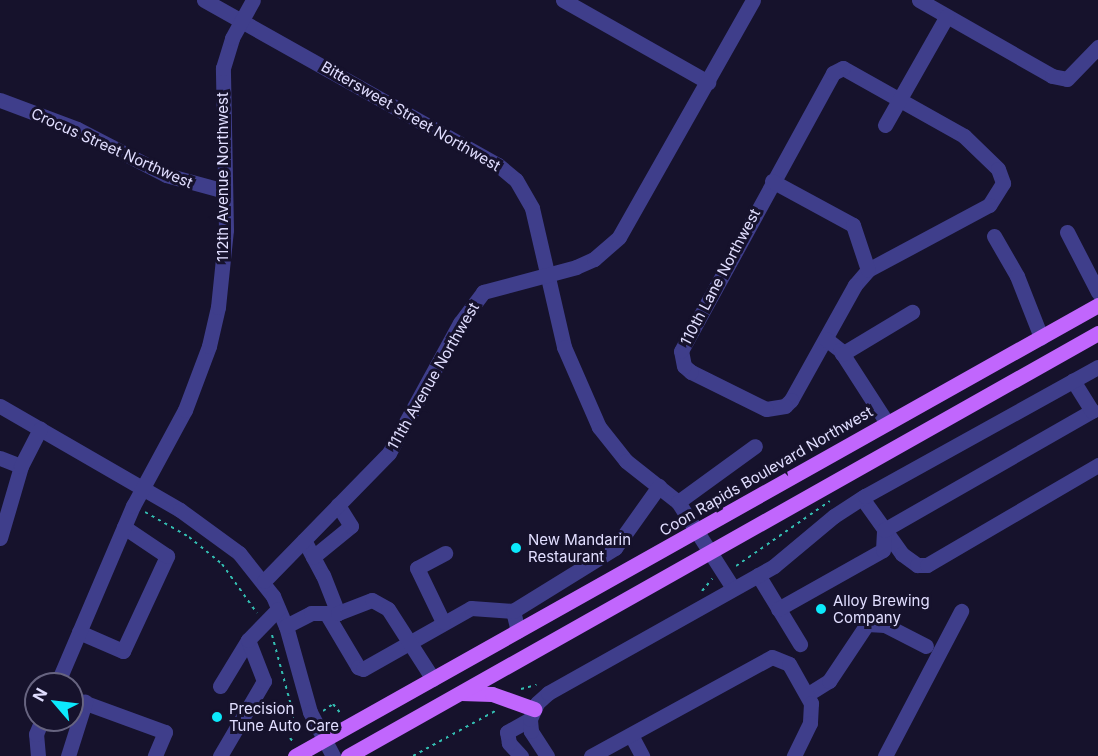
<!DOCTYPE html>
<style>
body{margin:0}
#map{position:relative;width:1098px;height:756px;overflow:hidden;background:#16122c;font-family:Inter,sans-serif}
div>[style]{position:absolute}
.path>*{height:2px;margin-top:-1px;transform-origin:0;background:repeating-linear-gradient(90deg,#33beb2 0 3px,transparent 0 7.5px)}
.minor>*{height:15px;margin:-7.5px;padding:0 7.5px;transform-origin:7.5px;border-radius:7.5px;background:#3f3e8b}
.major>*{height:15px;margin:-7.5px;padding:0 7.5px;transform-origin:7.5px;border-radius:7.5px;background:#c166fd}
.dots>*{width:16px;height:16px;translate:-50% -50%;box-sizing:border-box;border:3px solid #16122c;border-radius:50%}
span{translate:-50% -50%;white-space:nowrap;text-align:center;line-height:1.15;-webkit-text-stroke:6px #16122c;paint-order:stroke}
.street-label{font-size:15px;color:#e1deff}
.poi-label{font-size:15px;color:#e1deff}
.left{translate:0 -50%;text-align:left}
.north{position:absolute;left:24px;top:672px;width:60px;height:60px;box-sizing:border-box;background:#16122c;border:2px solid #676480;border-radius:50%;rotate:298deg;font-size:16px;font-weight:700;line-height:24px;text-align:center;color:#e1deff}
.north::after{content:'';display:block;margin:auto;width:21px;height:27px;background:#0ce9fc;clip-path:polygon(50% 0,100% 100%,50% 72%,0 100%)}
</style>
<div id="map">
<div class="path">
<div style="left:145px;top:512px;width:51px;rotate:29.6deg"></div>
<div style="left:189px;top:537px;width:43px;rotate:39.3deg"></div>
<div style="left:222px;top:564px;width:60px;rotate:54.5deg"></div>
<div style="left:736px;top:566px;width:114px;rotate:-34.7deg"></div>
<div style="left:702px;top:591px;width:16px;rotate:-50deg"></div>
<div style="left:272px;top:635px;width:92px;rotate:74.9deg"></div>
<div style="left:296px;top:724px;width:15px;rotate:113deg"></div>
<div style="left:290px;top:738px;width:6px;rotate:51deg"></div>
<div style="left:521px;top:689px;width:16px;rotate:-15deg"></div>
<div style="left:323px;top:711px;width:12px;rotate:-35deg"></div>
<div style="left:333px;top:704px;width:14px;rotate:51deg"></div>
<div style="left:413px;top:756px;width:96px;rotate:-28.7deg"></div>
</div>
<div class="minor">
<div style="left:204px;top:0;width:337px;rotate:29.3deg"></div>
<div style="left:498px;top:165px;width:23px;rotate:40deg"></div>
<div style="left:516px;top:180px;width:32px;rotate:60deg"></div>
<div style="left:532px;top:208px;width:143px;rotate:77deg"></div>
<div style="left:564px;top:347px;width:87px;rotate:66.4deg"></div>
<div style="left:599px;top:427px;width:43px;rotate:51.5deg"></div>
<div style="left:626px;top:461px;width:66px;rotate:38.3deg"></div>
<div style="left:678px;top:502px;width:102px;rotate:57.4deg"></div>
<div style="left:563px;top:0;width:167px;rotate:29.5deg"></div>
<div style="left:919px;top:0;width:153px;rotate:29.7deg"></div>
<div style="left:1052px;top:76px;width:15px;rotate:11deg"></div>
<div style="left:1067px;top:79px;width:45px;rotate:-45.9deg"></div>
<div style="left:843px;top:68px;width:139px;rotate:29.3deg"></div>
<div style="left:964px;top:136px;width:47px;rotate:44.1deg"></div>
<div style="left:998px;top:169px;width:15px;rotate:70deg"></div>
<div style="left:1003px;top:183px;width:26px;rotate:122deg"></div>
<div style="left:989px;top:205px;width:137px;rotate:151.8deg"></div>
<div style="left:868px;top:270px;width:20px;rotate:131deg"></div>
<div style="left:855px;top:285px;width:132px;rotate:119.1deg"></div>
<div style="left:791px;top:400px;width:8px;rotate:135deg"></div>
<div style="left:785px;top:406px;width:19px;rotate:171deg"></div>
<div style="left:766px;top:409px;width:84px;rotate:-153.7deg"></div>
<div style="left:691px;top:372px;width:9px;rotate:-139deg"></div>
<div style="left:684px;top:366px;width:15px;rotate:-101deg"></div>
<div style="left:681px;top:351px;width:317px;rotate:-61.3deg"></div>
<div style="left:833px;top:73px;width:11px;rotate:-27deg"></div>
<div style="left:0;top:100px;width:82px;rotate:20.6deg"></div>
<div style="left:77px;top:129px;width:100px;rotate:27.3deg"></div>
<div style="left:166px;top:175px;width:61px;rotate:15.2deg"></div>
<div style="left:885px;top:125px;width:125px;rotate:-60.4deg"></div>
<div style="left:772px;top:181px;width:92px;rotate:28.5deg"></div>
<div style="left:853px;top:225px;width:47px;rotate:71.6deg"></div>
<div style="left:1067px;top:232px;width:68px;rotate:62.7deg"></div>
<div style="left:994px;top:236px;width:46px;rotate:60.1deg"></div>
<div style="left:1017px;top:276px;width:66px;rotate:68.5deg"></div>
<div style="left:826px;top:339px;width:18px;rotate:38deg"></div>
<div style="left:840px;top:350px;width:87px;rotate:57.2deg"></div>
<div style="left:842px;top:354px;width:82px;rotate:-31deg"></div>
<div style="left:0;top:406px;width:208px;rotate:30deg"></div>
<div style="left:180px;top:510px;width:73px;rotate:36.1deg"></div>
<div style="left:239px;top:553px;width:55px;rotate:51.7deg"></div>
<div style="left:273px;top:596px;width:33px;rotate:67deg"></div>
<div style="left:286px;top:626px;width:89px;rotate:74.4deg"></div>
<div style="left:310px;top:712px;width:50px;rotate:62.4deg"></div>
<div style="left:0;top:458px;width:22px;rotate:21deg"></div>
<div style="left:862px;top:498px;width:69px;rotate:54.5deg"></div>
<div style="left:902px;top:554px;width:19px;rotate:36deg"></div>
<div style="left:917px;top:565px;width:10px"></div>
<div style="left:927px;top:565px;width:198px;rotate:-30.3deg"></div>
<div style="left:678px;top:502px;width:95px;rotate:-36deg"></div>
<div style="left:0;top:538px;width:75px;rotate:-73.7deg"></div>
<div style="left:21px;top:466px;width:42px;rotate:-62.8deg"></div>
<div style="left:304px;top:540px;width:40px;rotate:62deg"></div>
<div style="left:323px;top:575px;width:41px;rotate:68.5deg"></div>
<div style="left:313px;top:557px;width:49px;rotate:-39.2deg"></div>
<div style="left:351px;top:526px;width:25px;rotate:-122deg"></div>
<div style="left:758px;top:575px;width:81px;rotate:58.7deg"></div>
<div style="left:264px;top:581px;width:179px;rotate:-45.7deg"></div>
<div style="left:389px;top:453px;width:148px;rotate:-61.4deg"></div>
<div style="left:460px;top:323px;width:39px;rotate:-53deg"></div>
<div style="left:483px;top:292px;width:96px;rotate:-15deg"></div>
<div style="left:576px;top:267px;width:20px;rotate:-24deg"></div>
<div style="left:594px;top:259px;width:33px;rotate:-41deg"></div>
<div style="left:619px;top:237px;width:272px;rotate:-60.5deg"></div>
<div style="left:778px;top:609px;width:120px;rotate:-29.3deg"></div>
<div style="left:883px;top:550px;width:20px;rotate:-87deg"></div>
<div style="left:884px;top:530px;width:240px;rotate:-29.8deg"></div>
<div style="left:1092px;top:411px;width:36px;rotate:-122deg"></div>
<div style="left:326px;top:613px;width:63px;rotate:59.3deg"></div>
<div style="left:358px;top:667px;width:5px;rotate:22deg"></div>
<div style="left:363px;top:669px;width:124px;rotate:-29.5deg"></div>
<div style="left:471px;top:608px;width:42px;rotate:4.1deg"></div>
<div style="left:443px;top:622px;width:60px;rotate:-115.7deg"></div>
<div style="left:417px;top:568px;width:32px;rotate:-28deg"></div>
<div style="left:286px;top:626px;width:28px;rotate:-27deg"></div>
<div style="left:311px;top:613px;width:27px"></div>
<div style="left:338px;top:613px;width:36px;rotate:-21deg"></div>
<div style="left:372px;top:600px;width:18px;rotate:29deg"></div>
<div style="left:388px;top:609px;width:83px;rotate:57.3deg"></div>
<div style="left:518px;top:631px;width:21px;rotate:-104deg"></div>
<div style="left:513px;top:611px;width:120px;rotate:-31.7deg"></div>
<div style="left:615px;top:548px;width:76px;rotate:-54.6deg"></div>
<div style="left:79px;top:632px;width:48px;rotate:23.4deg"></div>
<div style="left:123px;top:651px;width:105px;rotate:-65.1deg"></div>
<div style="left:167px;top:556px;width:52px;rotate:-146deg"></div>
<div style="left:57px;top:684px;width:194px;rotate:-66.9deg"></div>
<div style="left:133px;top:506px;width:109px;rotate:-61.6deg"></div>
<div style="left:185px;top:410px;width:68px;rotate:-69.4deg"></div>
<div style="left:209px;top:346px;width:40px;rotate:-77deg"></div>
<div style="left:218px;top:307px;width:77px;rotate:-84.1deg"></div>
<div style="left:226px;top:230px;width:162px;rotate:-91.1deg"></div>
<div style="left:223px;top:68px;width:31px;rotate:-73deg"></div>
<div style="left:232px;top:38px;width:43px;rotate:-61.1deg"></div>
<div style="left:220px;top:686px;width:54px;rotate:-58.7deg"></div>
<div style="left:808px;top:694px;width:25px;rotate:-32deg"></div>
<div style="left:829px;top:681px;width:69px;rotate:-56.3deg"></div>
<div style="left:867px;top:624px;width:18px;rotate:3deg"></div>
<div style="left:885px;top:625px;width:46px;rotate:27.1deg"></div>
<div style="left:72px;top:698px;width:99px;rotate:20.1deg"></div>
<div style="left:165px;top:732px;width:26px;rotate:113deg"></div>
<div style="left:631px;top:735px;width:24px;rotate:62deg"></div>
<div style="left:38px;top:756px;width:22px;rotate:-95deg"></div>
<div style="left:36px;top:734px;width:15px;rotate:-67deg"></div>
<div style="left:68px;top:756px;width:57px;rotate:-72.5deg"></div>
<div style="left:220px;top:756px;width:87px;rotate:-59.6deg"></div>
<div style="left:264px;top:681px;width:44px;rotate:-111.3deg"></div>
<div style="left:248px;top:640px;width:43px;rotate:-45.9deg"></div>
<div style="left:521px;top:756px;width:18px;rotate:-133deg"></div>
<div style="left:509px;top:743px;width:11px;rotate:-100deg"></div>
<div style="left:507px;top:732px;width:26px;rotate:-29deg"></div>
<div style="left:547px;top:756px;width:30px;rotate:-123deg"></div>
<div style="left:531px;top:731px;width:12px;rotate:-95deg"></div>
<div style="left:530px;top:719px;width:17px;rotate:-66deg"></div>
<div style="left:537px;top:703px;width:15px;rotate:-42deg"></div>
<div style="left:548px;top:693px;width:259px;rotate:-29.3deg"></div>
<div style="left:774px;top:566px;width:78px;rotate:-39.8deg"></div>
<div style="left:834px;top:516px;width:37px;rotate:-33deg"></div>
<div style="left:865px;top:496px;width:266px;rotate:-29deg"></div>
<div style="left:591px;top:756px;width:206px;rotate:-28.7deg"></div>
<div style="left:772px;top:657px;width:18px;rotate:22deg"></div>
<div style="left:789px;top:664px;width:45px;rotate:60.6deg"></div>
<div style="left:811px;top:703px;width:20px;rotate:93deg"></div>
<div style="left:810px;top:723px;width:37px;rotate:116deg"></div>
<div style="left:885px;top:756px;width:164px;rotate:-62.3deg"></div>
</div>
<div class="major">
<div style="left:461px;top:693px;width:31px;rotate:2deg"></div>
<div style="left:492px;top:694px;width:45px;rotate:19.7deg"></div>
<div style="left:295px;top:756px;width:921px;rotate:-29.32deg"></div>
<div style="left:348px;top:756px;width:861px;rotate:-29.42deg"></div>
</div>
<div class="dots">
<div style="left:516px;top:548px;background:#0ce9fc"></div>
<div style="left:821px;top:609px;background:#0ce9fc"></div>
<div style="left:217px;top:717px;background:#0ce9fc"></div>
</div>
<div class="street-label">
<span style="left:411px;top:116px;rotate:30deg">Bittersweet Street Northwest</span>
<span style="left:112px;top:148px;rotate:24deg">Crocus Street Northwest</span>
<span style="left:223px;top:177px;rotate:-90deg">112th Avenue Northwest</span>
<span style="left:720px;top:277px;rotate:-62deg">110th Lane Northwest</span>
<span style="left:433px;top:376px;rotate:-60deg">111th Avenue Northwest</span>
<span style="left:766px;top:471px;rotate:-30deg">Coon Rapids Boulevard Northwest</span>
</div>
<div class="poi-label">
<span class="left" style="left:528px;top:548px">New Mandarin<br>Restaurant</span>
<span class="left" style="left:833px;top:609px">Alloy Brewing<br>Company</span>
<span class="left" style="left:229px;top:717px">Precision<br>Tune Auto Care</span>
</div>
<div class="north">N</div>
</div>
